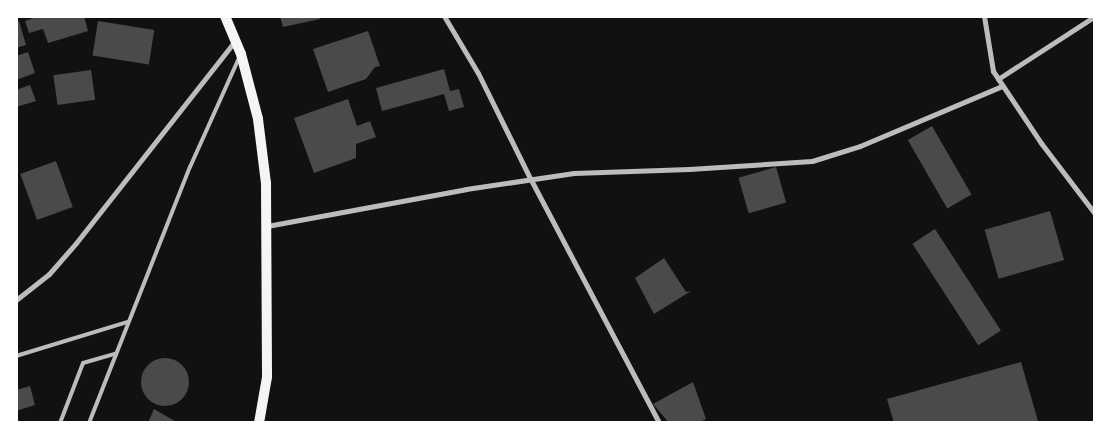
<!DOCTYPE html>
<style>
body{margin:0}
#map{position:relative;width:1111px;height:439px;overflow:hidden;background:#111;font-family:Cabin,sans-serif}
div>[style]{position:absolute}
.building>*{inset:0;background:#4a4a4a;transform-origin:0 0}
.round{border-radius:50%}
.service>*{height:4px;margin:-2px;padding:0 2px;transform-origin:2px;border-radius:2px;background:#bcbcbc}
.minor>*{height:5px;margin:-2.5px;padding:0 2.5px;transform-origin:2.5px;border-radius:2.5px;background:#bcbcbc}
.secondary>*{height:10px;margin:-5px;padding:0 5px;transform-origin:5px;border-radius:5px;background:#f5f5f5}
span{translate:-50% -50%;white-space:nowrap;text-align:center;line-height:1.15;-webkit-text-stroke:5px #fff;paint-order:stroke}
.frame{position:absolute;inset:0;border:18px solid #fff;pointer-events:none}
</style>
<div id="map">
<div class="building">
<div style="clip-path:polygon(39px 16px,84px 16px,88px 31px,48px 43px,43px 29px,29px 33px,25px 21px)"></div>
<div style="clip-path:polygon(280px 16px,319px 16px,320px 19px,283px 27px)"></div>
<div style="clip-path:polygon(19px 21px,26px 45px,16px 48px,16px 22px)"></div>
<div style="left:98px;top:21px;width:57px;height:35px;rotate:9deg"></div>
<div style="clip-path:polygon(368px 31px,380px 66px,375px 67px,366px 79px,328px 92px,313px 49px)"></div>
<div style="clip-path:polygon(28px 52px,35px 73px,16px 80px,16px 56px)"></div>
<div style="clip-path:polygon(444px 69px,450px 91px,459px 89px,464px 107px,449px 111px,444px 94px,382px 111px,376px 88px)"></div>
<div style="left:91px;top:70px;width:30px;height:38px;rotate:82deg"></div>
<div style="clip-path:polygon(30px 85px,36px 101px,16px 107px,16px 90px)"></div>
<div style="clip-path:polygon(348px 99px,357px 126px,370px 121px,376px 137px,356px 144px,356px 158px,314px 173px,294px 118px)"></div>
<div style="left:932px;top:126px;width:79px;height:28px;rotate:60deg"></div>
<div style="left:56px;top:161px;width:49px;height:38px;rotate:70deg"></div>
<div style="left:776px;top:167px;width:37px;height:39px;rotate:74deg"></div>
<div style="left:1050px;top:211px;width:51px;height:68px;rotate:74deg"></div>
<div style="left:935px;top:229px;width:121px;height:27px;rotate:57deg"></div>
<div style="clip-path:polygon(664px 258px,686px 292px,691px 291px,654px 314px,635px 278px)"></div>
<div class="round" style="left:141px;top:358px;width:48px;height:48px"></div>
<div style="clip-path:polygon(1021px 362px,1038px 421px,894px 423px,887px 399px)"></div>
<div style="clip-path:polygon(693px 382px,706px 419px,698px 423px,669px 423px,653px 404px)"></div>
<div style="clip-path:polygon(30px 386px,35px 405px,16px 411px,16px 390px)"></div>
<div style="clip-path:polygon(154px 409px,178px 423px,148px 423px)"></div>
</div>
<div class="service">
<div style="left:16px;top:356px;width:116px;rotate:-17deg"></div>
<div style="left:60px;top:423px;width:64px;rotate:-69deg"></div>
<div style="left:83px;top:363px;width:33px;rotate:-16deg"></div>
<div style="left:89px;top:423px;width:275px;rotate:-68.5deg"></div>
<div style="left:190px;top:167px;width:120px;rotate:-65.8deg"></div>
</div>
<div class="minor">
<div style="left:444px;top:16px;width:66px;rotate:59.2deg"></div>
<div style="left:478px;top:73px;width:117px;rotate:63.7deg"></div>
<div style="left:530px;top:178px;width:277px;rotate:62.2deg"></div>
<div style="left:984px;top:16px;width:56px;rotate:80.7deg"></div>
<div style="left:993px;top:71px;width:87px;rotate:56.3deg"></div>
<div style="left:1041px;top:143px;width:89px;rotate:52.7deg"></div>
<div style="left:998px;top:79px;width:116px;rotate:-33deg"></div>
<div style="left:267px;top:226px;width:202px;rotate:-10.5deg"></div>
<div style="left:466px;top:189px;width:109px;rotate:-8.4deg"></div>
<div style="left:574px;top:173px;width:115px;rotate:-2deg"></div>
<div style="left:689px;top:169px;width:123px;rotate:-3.7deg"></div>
<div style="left:812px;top:161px;width:50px;rotate:-17.4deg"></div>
<div style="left:860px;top:146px;width:154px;rotate:-22.9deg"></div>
<div style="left:16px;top:300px;width:42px;rotate:-38.2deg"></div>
<div style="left:49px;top:274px;width:41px;rotate:-48.9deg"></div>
<div style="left:76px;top:243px;width:257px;rotate:-51.8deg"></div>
</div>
<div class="secondary">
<div style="left:225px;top:16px;width:41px;rotate:67.2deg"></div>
<div style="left:241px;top:54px;width:67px;rotate:75.3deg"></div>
<div style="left:258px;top:119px;width:64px;rotate:82.9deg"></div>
<div style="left:266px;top:183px;width:194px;rotate:89.7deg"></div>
<div style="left:267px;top:377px;width:47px;rotate:99.9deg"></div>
</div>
<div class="frame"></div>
</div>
